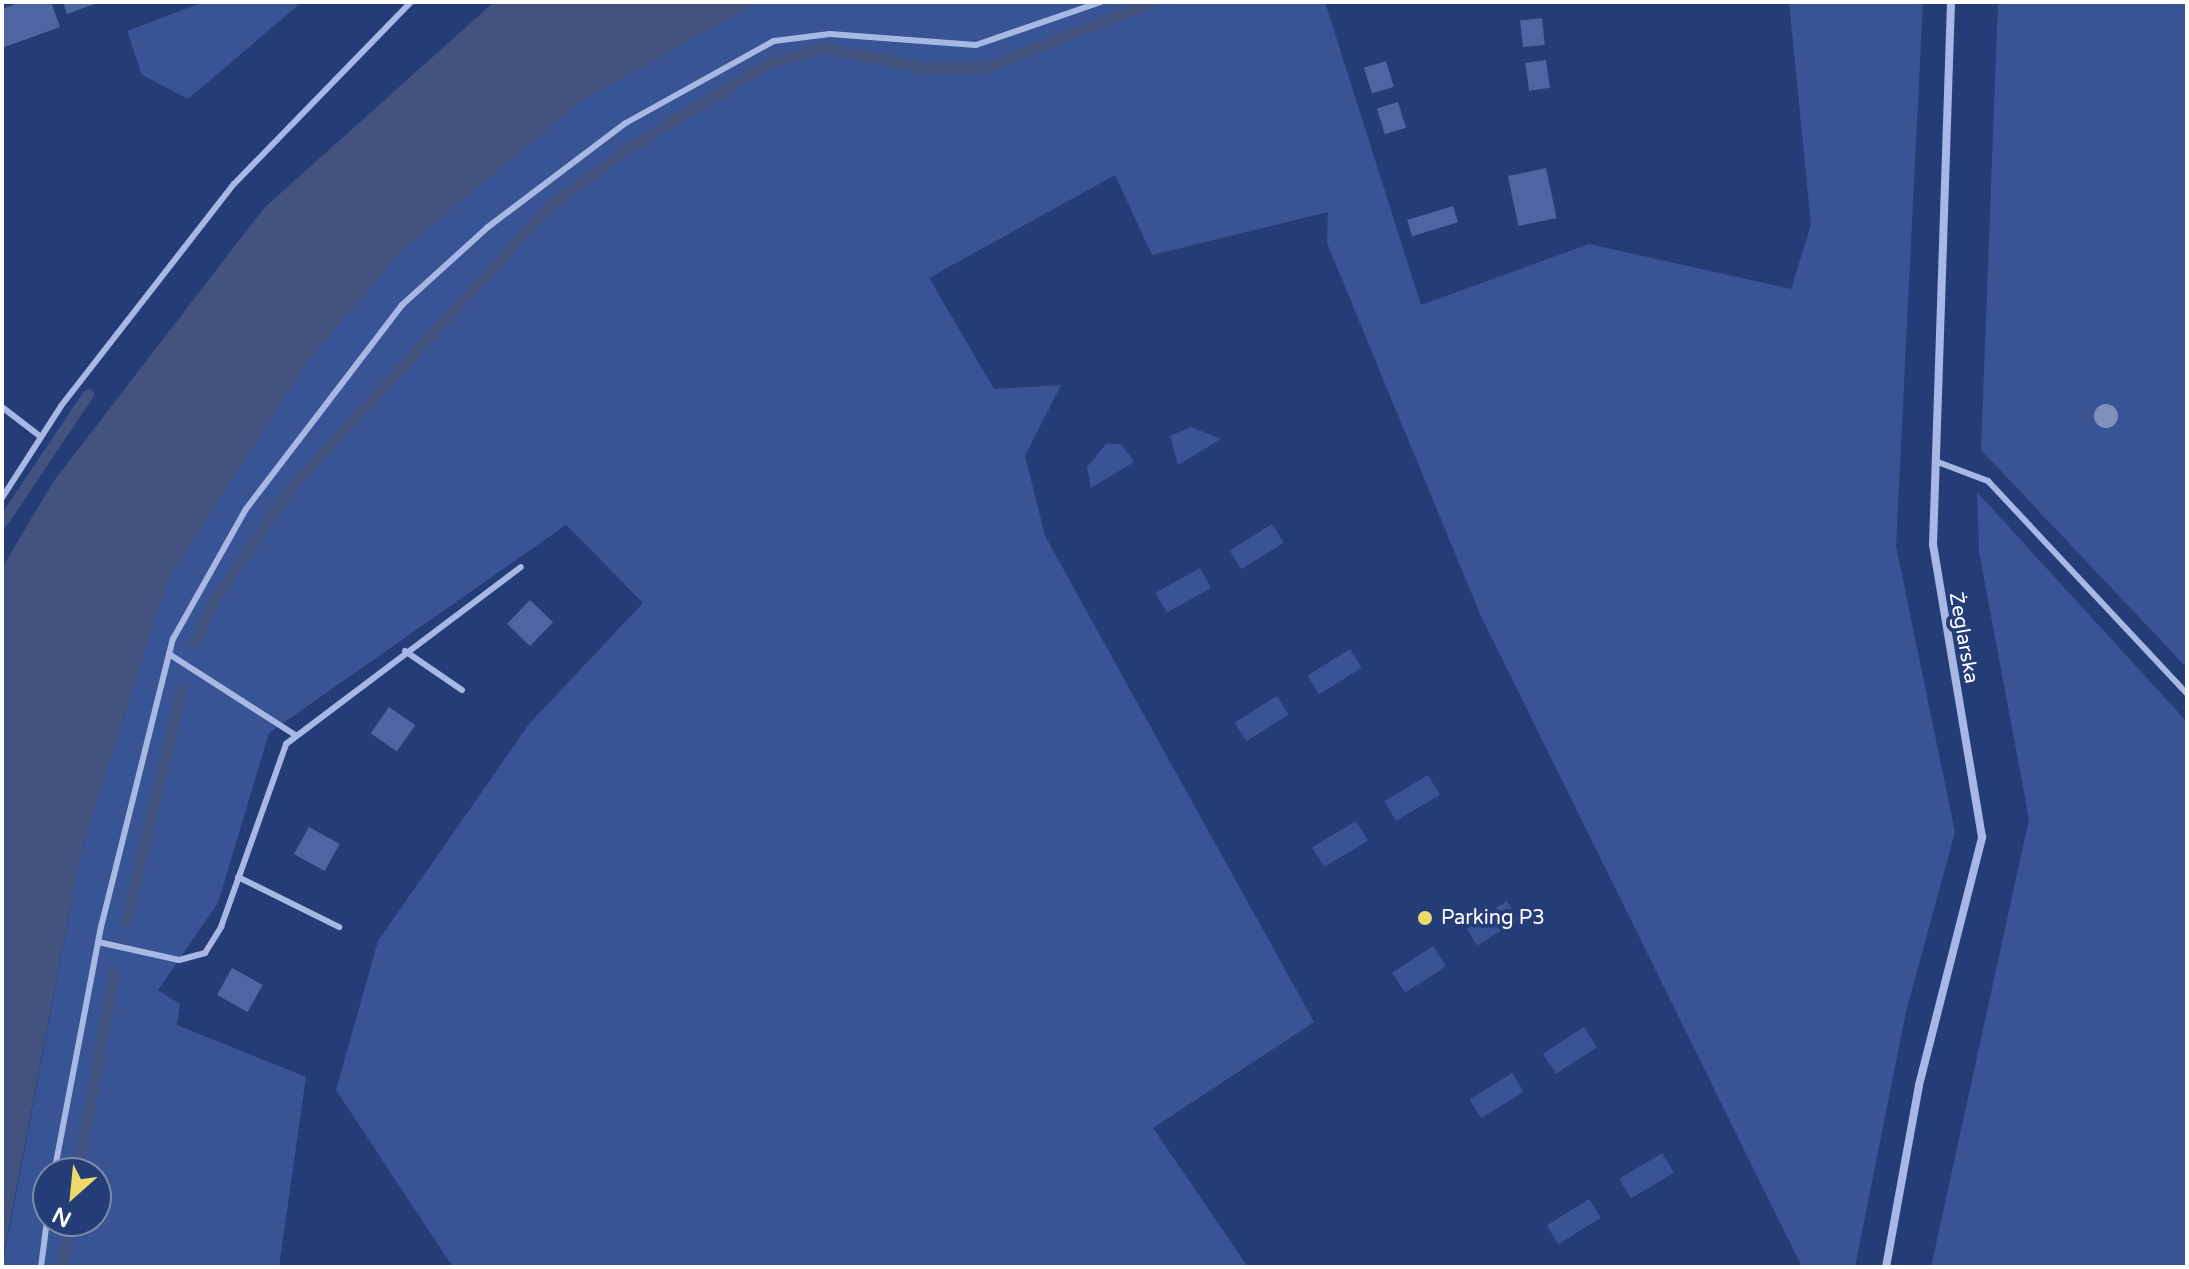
<!DOCTYPE html>
<meta charset="utf-8">
<style>
body{margin:0}
#map{position:relative;width:2189px;height:1269px;overflow:hidden;background:#253d77;font-family:"Varela Round",sans-serif}
div>[style]{position:absolute}
.green>*{inset:0;background:#385494;transform-origin:0 0}
.water>*{inset:0;background:#41537e}
.stream>*{height:11px;margin:-5.5px;padding:0 5.5px;transform-origin:5.5px;border-radius:5.5px;background:#41537e}
.building>*{inset:0;background:#4d66a1;transform-origin:0 0}
.service>*{height:6px;margin:-3px;padding:0 3px;transform-origin:3px;border-radius:3px;background:#a6b8e3}
.minor>*{height:8px;margin:-4px;padding:0 4px;transform-origin:4px;border-radius:4px;background:#a6b8e3}
.trees>*{width:24px;height:24px;margin:-12px;border-radius:50%;background:#7f91bb}
.dots>*{width:22px;height:22px;translate:-50% -50%;box-sizing:border-box;border:4px solid #253d77;border-radius:50%}
span{translate:-50% -50%;white-space:nowrap;text-align:center;line-height:1.15;-webkit-text-stroke:8px #253d77;paint-order:stroke}
.street-label{font-size:20px;color:#fff}
.poi-label{font-size:20px;color:#fff}
.left{translate:0 -50%;text-align:left}
.frame{position:absolute;inset:0;border:4px solid #fff;pointer-events:none}
.north{position:absolute;left:32px;top:1157px;width:80px;height:80px;box-sizing:border-box;background:#253d77;border:2px solid #7c8bad;border-radius:50%;rotate:207deg;font-size:22px;font-weight:700;line-height:32px;text-align:center;color:#fff}
.north::after{content:'';display:block;margin:auto;width:28px;height:36px;background:#ecda6a;clip-path:polygon(50% 0,100% 100%,50% 72%,0 100%)}
</style>
<div id="map">
<div class="green">
<div style="clip-path:polygon(204px 2px,302px 2px,188px 99px,142px 75px,127px 31px)"></div>
<div style="clip-path:polygon(evenodd,759px 2px,1325px 2px,1421px 305px,1589px 244px,1791px 289px,1811px 225px,1789px 2px,1923px 2px,1896px 546px,1955px 832px,1906px 1012px,1855px 1267px,1802px 1267px,1480px 614px,1327px 243px,1328px 212px,1152px 255px,1115px 175px,929px 278px,994px 389px,1061px 385px,1025px 456px,1045px 536px,1314px 1022px,1153px 1128px,1248px 1267px,453px 1267px,336px 1090px,378px 941px,529px 724px,643px 603px,566px 525px,269px 733px,218px 903px,158px 990px,180px 1004px,177px 1025px,306px 1077px,279px 1267px,2px 1267px,81px 853px,167px 581px,310px 358px,406px 247px,584px 99px,759px 2px,48px 1173px,96px 1173px,96px 1221px,48px 1221px,48px 1173px)"></div>
<div style="clip-path:polygon(1998px 2px,2187px 2px,2187px 668px,1981px 450px)"></div>
<div style="clip-path:polygon(1191px 427px,1221px 439px,1178px 465px,1170px 436px)"></div>
<div style="clip-path:polygon(1106px 444px,1121px 444px,1134px 462px,1091px 488px,1087px 467px)"></div>
<div style="clip-path:polygon(1977px 492px,2187px 722px,2187px 1267px,1931px 1267px,2029px 819px,1979px 552px)"></div>
<div style="left:1272px;top:524px;width:22px;height:50px;rotate:58deg"></div>
<div style="left:1200px;top:568px;width:23px;height:51px;rotate:61deg"></div>
<div style="left:1350px;top:649px;width:22px;height:50px;rotate:58deg"></div>
<div style="left:1277px;top:696px;width:22px;height:50px;rotate:58deg"></div>
<div style="left:1428px;top:775px;width:23px;height:51px;rotate:59deg"></div>
<div style="left:1356px;top:821px;width:23px;height:51px;rotate:59deg"></div>
<div style="left:1507px;top:901px;width:22px;height:49px;rotate:58deg"></div>
<div style="left:1433px;top:946px;width:24px;height:49px;rotate:57deg"></div>
<div style="left:1584px;top:1027px;width:24px;height:49px;rotate:57deg"></div>
<div style="left:1512px;top:1073px;width:22px;height:50px;rotate:58deg"></div>
<div style="left:1662px;top:1153px;width:23px;height:50px;rotate:59deg"></div>
<div style="left:1589px;top:1199px;width:22px;height:50px;rotate:58deg"></div>
</div>
<div class="water">
<div style="clip-path:polygon(494px 2px,759px 2px,584px 99px,406px 247px,310px 358px,167px 581px,81px 853px,2px 1263px,2px 568px,53px 482px,264px 208px)"></div>
</div>
<div class="stream">
<div style="left:2px;top:522px;width:154px;rotate:-56.1deg"></div>
<div style="left:195px;top:643px;width:47px;rotate:-66.2deg"></div>
<div style="left:214px;top:600px;width:137px;rotate:-55.7deg"></div>
<div style="left:291px;top:487px;width:381px;rotate:-47.4deg"></div>
<div style="left:549px;top:206px;width:98px;rotate:-36.3deg"></div>
<div style="left:628px;top:148px;width:162px;rotate:-31.1deg"></div>
<div style="left:767px;top:64px;width:34px;rotate:-17deg"></div>
<div style="left:799px;top:54px;width:27px;rotate:-13deg"></div>
<div style="left:825px;top:48px;width:104px;rotate:11.1deg"></div>
<div style="left:927px;top:68px;width:60px;rotate:-1deg"></div>
<div style="left:987px;top:67px;width:176px;rotate:-21.6deg"></div>
<div style="left:126px;top:921px;width:237px;rotate:-76.6deg"></div>
<div style="left:77px;top:1173px;width:203px;rotate:-79.5deg"></div>
<div style="left:62px;top:1267px;width:47px;rotate:-81.3deg"></div>
</div>
<div class="building">
<div style="clip-path:polygon(21px 2px,51px 2px,60px 27px,2px 48px,2px 9px)"></div>
<div style="clip-path:polygon(63px 2px,100px 2px,67px 14px)"></div>
<div style="left:1542px;top:18px;width:27px;height:22px;rotate:84deg"></div>
<div style="left:1546px;top:60px;width:28px;height:21px;rotate:82deg"></div>
<div style="left:1386px;top:61px;width:27px;height:23px;rotate:73deg"></div>
<div style="left:1398px;top:102px;width:27px;height:22px;rotate:73deg"></div>
<div style="left:1546px;top:168px;width:51px;height:39px;rotate:78deg"></div>
<div style="left:1453px;top:206px;width:17px;height:48px;rotate:73deg"></div>
<div style="left:530px;top:600px;width:32px;height:33px;rotate:44deg"></div>
<div style="left:389px;top:707px;width:32px;height:32px;rotate:35deg"></div>
<div style="left:309px;top:827px;width:35px;height:31px;rotate:29deg"></div>
<div style="left:232px;top:968px;width:35px;height:31px;rotate:29deg"></div>
</div>
<div class="service">
<div style="left:2px;top:407px;width:49px;rotate:37.6deg"></div>
<div style="left:1935px;top:461px;width:57px;rotate:20.7deg"></div>
<div style="left:1988px;top:481px;width:291px;rotate:46.9deg"></div>
<div style="left:2px;top:498px;width:109px;rotate:-57.3deg"></div>
<div style="left:61px;top:406px;width:281px;rotate:-52.1deg"></div>
<div style="left:234px;top:184px;width:254px;rotate:-45.8deg"></div>
<div style="left:405px;top:651px;width:69px;rotate:34.4deg"></div>
<div style="left:169px;top:654px;width:150px;rotate:32.7deg"></div>
<div style="left:238px;top:877px;width:113px;rotate:26.3deg"></div>
<div style="left:98px;top:942px;width:83px;rotate:12.5deg"></div>
<div style="left:179px;top:960px;width:27px;rotate:-15deg"></div>
<div style="left:205px;top:953px;width:31px;rotate:-58deg"></div>
<div style="left:221px;top:927px;width:194px;rotate:-70.4deg"></div>
<div style="left:286px;top:744px;width:294px;rotate:-37deg"></div>
<div style="left:54px;top:1173px;width:250px;rotate:-79.2deg"></div>
<div style="left:101px;top:927px;width:297px;rotate:-76deg"></div>
<div style="left:173px;top:639px;width:149px;rotate:-60.7deg"></div>
<div style="left:246px;top:509px;width:257px;rotate:-52.6deg"></div>
<div style="left:402px;top:305px;width:116px;rotate:-42.2deg"></div>
<div style="left:488px;top:227px;width:171px;rotate:-37.1deg"></div>
<div style="left:624px;top:124px;width:171px;rotate:-29deg"></div>
<div style="left:774px;top:41px;width:56px;rotate:-7.1deg"></div>
<div style="left:830px;top:34px;width:146px;rotate:4.3deg"></div>
<div style="left:976px;top:45px;width:132px;rotate:-19deg"></div>
<div style="left:41px;top:1267px;width:55px;rotate:-82.7deg"></div>
</div>
<div class="minor">
<div style="left:1886px;top:1267px;width:185px;rotate:-79.7deg"></div>
<div style="left:1919px;top:1085px;width:256px;rotate:-75.7deg"></div>
<div style="left:1982px;top:837px;width:296px;rotate:-99.5deg"></div>
<div style="left:1933px;top:545px;width:543px;rotate:-88.1deg"></div>
</div>
<div class="trees">
<div style="left:2106px;top:416px"></div>
</div>
<div class="dots">
<div style="left:1425px;top:918px;background:#ecda6a"></div>
</div>
<div class="street-label">
<span style="left:1963px;top:638px;rotate:80deg">Żeglarska</span>
</div>
<div class="poi-label">
<span class="left" style="left:1441px;top:918px">Parking P3</span>
</div>
<div class="frame"></div>
<div class="north">N</div>
</div>
